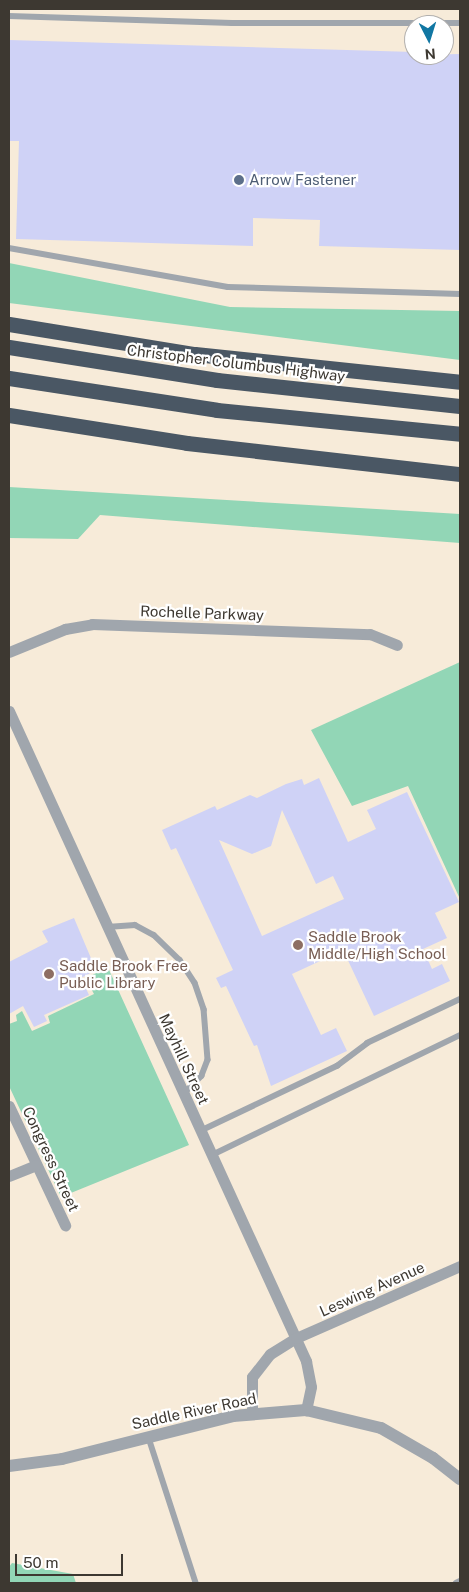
<!DOCTYPE html>
<style>
body{margin:0}
#map{position:relative;width:469px;height:1592px;overflow:hidden;background:#f7ebd9;font-family:"Public Sans",sans-serif}
div>[style]{position:absolute}
.green>*{inset:0;background:#92d6b6}
.building>*{inset:0;background:#cfd2f6}
.service>*{height:5.5px;margin:-2.75px;padding:0 2.75px;transform-origin:2.75px;border-radius:2.75px;background:#a0a6ad}
.minor>*{height:11px;margin:-5.5px;padding:0 5.5px;transform-origin:5.5px;border-radius:5.5px;background:#a0a6ad}
.tertiary>*{height:12px;margin:-6px;padding:0 6px;transform-origin:6px;border-radius:6px;background:#a0a6ad}
.motorway>*{height:15px;margin:-7.5px;padding:0 7.5px;transform-origin:7.5px;border-radius:7.5px;background:#4a5764}
.dots>*{width:14px;height:14px;translate:-50% -50%;box-sizing:border-box;border:2px solid #fff;border-radius:50%}
span{translate:-50% -50%;white-space:nowrap;text-align:center;line-height:1.15;-webkit-text-stroke:4.5px #fff;paint-order:stroke}
.service-label{font-size:15px;color:#4e5e75}
.left{translate:0 -50%;text-align:left}
.street-label{font-size:15px;color:#3d3831}
.education-label{font-size:15px;color:#785e54}
.frame{position:absolute;inset:0;border:10px solid #3d3831;pointer-events:none}
.north{position:absolute;left:404px;top:15px;width:50px;height:50px;box-sizing:border-box;background:#fff;border:1px solid #b1afad;border-radius:50%;rotate:175deg;font-size:14px;font-weight:700;line-height:20px;text-align:center;color:#3d3831}
.north::after{content:'';display:block;margin:auto;width:18px;height:22px;background:#1177a3;clip-path:polygon(50% 0,100% 100%,50% 72%,0 100%)}
.scale{position:absolute;left:15px;top:1554px;width:108px;height:22px;box-sizing:border-box;border:2px solid #3d3831;border-top:0;padding-left:6px;font-size:15px;line-height:18px;white-space:nowrap;color:#3d3831;-webkit-text-stroke:4px #fff;paint-order:stroke}
</style>
<div id="map">
<div class="green">
<div style="clip-path:polygon(9px 263px,230px 307px,460px 311px,460px 360px,9px 303px)"></div>
<div style="clip-path:polygon(9px 487px,460px 514px,460px 543px,100px 515px,78px 539px,9px 538px)"></div>
<div style="clip-path:polygon(460px 662px,460px 899px,408px 786px,352px 806px,311px 730px)"></div>
<div style="clip-path:polygon(105px 961px,189px 1145px,61px 1197px,9px 1086px,9px 1024px,17px 1021px,16px 1015px,22px 1011px,32px 1031px,50px 1023px,48px 1016px,94px 994px,86px 979px,99px 971px,97px 964px)"></div>
<div style="clip-path:polygon(12px 1563px,73px 1574px,76px 1583px,9px 1583px,9px 1567px)"></div>
</div>
<div class="building">
<div style="clip-path:polygon(9px 40px,414px 52px,414px 55px,460px 54px,460px 250px,319px 246px,320px 220px,253px 218px,253px 246px,16px 239px,19px 141px,9px 141px)"></div>
<div style="clip-path:polygon(evenodd,319px 778px,348px 842px,376px 829px,367px 810px,407px 792px,459px 902px,435px 913px,447px 938px,423px 949px,432px 969px,442px 964px,450px 981px,374px 1016px,345px 954px,333px 959px,331px 956px,292px 974px,321px 1035px,336px 1028px,347px 1051px,271px 1086px,257px 1045px,254px 1046px,226px 986px,221px 988px,216px 978px,233px 970px,176px 848px,171px 850px,162px 830px,215px 806px,217px 810px,250px 795px,257px 798px,286px 784px,302px 779px,304px 785px,319px 778px,282px 810px,316px 884px,333px 876px,344px 899px,262px 936px,219px 840px,252px 854px,271px 846px,282px 810px)"></div>
<div style="clip-path:polygon(74px 918px,96px 970px,81px 978px,89px 995px,44px 1015px,47px 1021px,34px 1027px,23px 1006px,9px 1014px,9px 962px,48px 942px,42px 931px)"></div>
</div>
<div class="service">
<div style="left:9px;top:16px;width:223px;rotate:1.8deg"></div>
<div style="left:232px;top:23px;width:228px"></div>
<div style="left:9px;top:248px;width:222px;rotate:10.1deg"></div>
<div style="left:228px;top:287px;width:232px;rotate:1.7deg"></div>
<div style="left:107px;top:927px;width:28px;rotate:-4deg"></div>
<div style="left:135px;top:925px;width:21px;rotate:28deg"></div>
<div style="left:154px;top:935px;width:36px;rotate:44deg"></div>
<div style="left:180px;top:960px;width:27px;rotate:57deg"></div>
<div style="left:195px;top:983px;width:28px;rotate:71deg"></div>
<div style="left:204px;top:1009px;width:51px;rotate:85.5deg"></div>
<div style="left:208px;top:1060px;width:17px;rotate:111deg"></div>
<div style="left:202px;top:1076px;width:25px;rotate:135deg"></div>
<div style="left:200px;top:1131px;width:152px;rotate:-25.4deg"></div>
<div style="left:337px;top:1066px;width:38px;rotate:-37deg"></div>
<div style="left:367px;top:1043px;width:103px;rotate:-25.3deg"></div>
<div style="left:212px;top:1155px;width:276px;rotate:-25.8deg"></div>
<div style="left:149px;top:1438px;width:152px;rotate:72deg"></div>
<div style="left:456px;top:1583px;width:4px;rotate:-27deg"></div>
</div>
<div class="minor">
<div style="left:9px;top:652px;width:61px;rotate:-22.3deg"></div>
<div style="left:65px;top:629px;width:27px;rotate:-10deg"></div>
<div style="left:92px;top:624px;width:278px;rotate:2.1deg"></div>
<div style="left:370px;top:634px;width:29px;rotate:22deg"></div>
<div style="left:9px;top:711px;width:715px;rotate:65.44deg"></div>
<div style="left:306px;top:1361px;width:26px;rotate:79deg"></div>
<div style="left:311px;top:1387px;width:24px;rotate:102deg"></div>
<div style="left:9px;top:1106px;width:132px;rotate:64.8deg"></div>
<div style="left:9px;top:1176px;width:29px;rotate:-22deg"></div>
<div style="left:252px;top:1413px;width:36px;rotate:-90deg"></div>
<div style="left:252px;top:1377px;width:29px;rotate:-52deg"></div>
<div style="left:270px;top:1354px;width:31px;rotate:-32deg"></div>
<div style="left:296px;top:1338px;width:179px;rotate:-23.7deg"></div>
</div>
<div class="tertiary">
<div style="left:9px;top:1466px;width:53px;rotate:-7.5deg"></div>
<div style="left:62px;top:1459px;width:176px;rotate:-14.1deg"></div>
<div style="left:233px;top:1416px;width:73px;rotate:-4.7deg"></div>
<div style="left:306px;top:1410px;width:77px;rotate:13.5deg"></div>
<div style="left:381px;top:1428px;width:60px;rotate:30deg"></div>
<div style="left:433px;top:1458px;width:34px;rotate:38deg"></div>
</div>
<div class="motorway">
<div style="left:9px;top:324px;width:188px;rotate:9.2deg"></div>
<div style="left:195px;top:354px;width:266px;rotate:6deg"></div>
<div style="left:9px;top:347px;width:211px;rotate:9deg"></div>
<div style="left:217px;top:380px;width:244px;rotate:6.1deg"></div>
<div style="left:9px;top:378px;width:210px;rotate:8.7deg"></div>
<div style="left:217px;top:410px;width:244px;rotate:5.6deg"></div>
<div style="left:9px;top:415px;width:180px;rotate:8.9deg"></div>
<div style="left:187px;top:443px;width:275px;rotate:6.5deg"></div>
</div>
<div class="dots">
<div style="left:239px;top:180px;background:#5c6f8a"></div>
<div style="left:298px;top:945px;background:#8d6e63"></div>
<div style="left:49px;top:974px;background:#8d6e63"></div>
</div>
<div class="service-label">
<span class="left" style="left:249px;top:180px">Arrow Fastener</span>
</div>
<div class="street-label">
<span style="left:236px;top:363px;rotate:7deg">Christopher Columbus Highway</span>
<span style="left:202px;top:613px;rotate:2deg">Rochelle Parkway</span>
<span style="left:184px;top:1059px;rotate:65deg">Mayhill Street</span>
<span style="left:51px;top:1159px;rotate:65deg">Congress Street</span>
<span style="left:372px;top:1289px;rotate:-24deg">Leswing Avenue</span>
<span style="left:194px;top:1411px;rotate:-12deg">Saddle River Road</span>
</div>
<div class="education-label">
<span class="left" style="left:308px;top:945px">Saddle Brook<br>Middle/High School</span>
<span class="left" style="left:59px;top:974px">Saddle Brook Free<br>Public Library</span>
</div>
<div class="frame"></div>
<div class="north">N</div>
<div class="scale">50 m</div>
</div>
